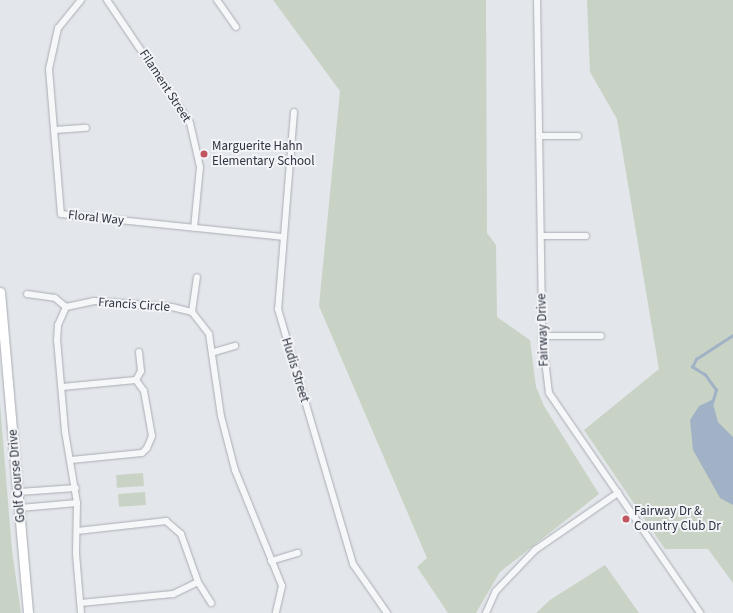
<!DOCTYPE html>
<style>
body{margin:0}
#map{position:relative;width:733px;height:613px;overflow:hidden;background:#e3e6ea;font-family:"Source Sans 3",sans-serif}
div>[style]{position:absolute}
.green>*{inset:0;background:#c8d3c5;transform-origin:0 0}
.water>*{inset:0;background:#a2b2c6}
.stream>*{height:2.5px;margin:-1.25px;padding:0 1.25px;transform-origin:1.25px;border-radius:1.25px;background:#a2b2c6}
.roads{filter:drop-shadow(0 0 1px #a9adb4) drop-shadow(0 0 1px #a9adb4)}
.street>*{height:6px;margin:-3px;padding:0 3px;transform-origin:3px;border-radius:3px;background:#f6f7f9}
.secondary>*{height:9px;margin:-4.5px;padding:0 4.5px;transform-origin:4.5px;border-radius:4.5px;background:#fff}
.dots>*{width:11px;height:11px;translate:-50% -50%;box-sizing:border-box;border:2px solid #f3f4f7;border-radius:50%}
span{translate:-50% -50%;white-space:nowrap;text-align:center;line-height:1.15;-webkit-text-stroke:4px #f3f4f7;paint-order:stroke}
.street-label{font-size:13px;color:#2d3341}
.poi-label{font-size:13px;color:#2d3341}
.left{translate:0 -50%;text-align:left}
</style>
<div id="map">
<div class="green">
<div style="clip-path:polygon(273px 0,486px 0,487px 233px,496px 245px,497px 317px,530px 340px,536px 387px,544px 406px,599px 494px,500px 572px,476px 613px,448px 613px,417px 567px,427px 558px,319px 306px,340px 91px)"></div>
<div style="clip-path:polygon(587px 0,733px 0,733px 583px,708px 549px,665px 549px,584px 430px,659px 369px,617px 119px,590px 72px)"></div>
<div style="clip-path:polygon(0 403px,12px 551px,21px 613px,0 613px)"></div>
<div style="left:143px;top:473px;width:13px;height:27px;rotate:86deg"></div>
<div style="left:145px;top:492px;width:13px;height:27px;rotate:86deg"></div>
<div style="clip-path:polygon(605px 565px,639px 613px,536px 613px,550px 600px)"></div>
</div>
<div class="water">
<div style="clip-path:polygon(712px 400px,718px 422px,733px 437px,733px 505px,720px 498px,693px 450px,690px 420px,699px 406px)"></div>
</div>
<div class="stream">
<div style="left:712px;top:403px;width:14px;rotate:-73deg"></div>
<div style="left:716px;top:390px;width:19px;rotate:-126deg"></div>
<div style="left:705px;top:375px;width:15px;rotate:-148deg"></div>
<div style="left:692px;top:367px;width:9px;rotate:-63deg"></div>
<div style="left:696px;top:359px;width:44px;rotate:-33deg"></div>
</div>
<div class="roads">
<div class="street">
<div style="left:81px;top:0;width:36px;rotate:129deg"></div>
<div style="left:58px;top:28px;width:42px;rotate:102.4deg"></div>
<div style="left:49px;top:69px;width:145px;rotate:85.3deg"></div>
<div style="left:61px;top:214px;width:222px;rotate:5.9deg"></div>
<div style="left:107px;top:0;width:148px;rotate:56deg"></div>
<div style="left:190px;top:123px;width:45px;rotate:77.2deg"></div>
<div style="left:200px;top:167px;width:61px;rotate:95.6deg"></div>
<div style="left:217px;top:0;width:33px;rotate:55deg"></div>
<div style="left:537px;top:0;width:336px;rotate:89.1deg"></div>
<div style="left:542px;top:336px;width:57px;rotate:83deg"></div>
<div style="left:549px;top:393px;width:267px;rotate:55.5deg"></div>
<div style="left:294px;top:112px;width:198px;rotate:94.6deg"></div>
<div style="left:278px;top:309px;width:266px;rotate:73.6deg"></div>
<div style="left:353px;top:564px;width:60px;rotate:55.2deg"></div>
<div style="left:55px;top:130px;width:31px;rotate:-4deg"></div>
<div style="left:539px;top:136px;width:39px"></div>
<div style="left:541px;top:236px;width:45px"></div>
<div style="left:27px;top:294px;width:28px;rotate:8deg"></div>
<div style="left:55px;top:298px;width:14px;rotate:39deg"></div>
<div style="left:192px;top:312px;width:35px;rotate:-82deg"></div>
<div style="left:542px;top:336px;width:59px"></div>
<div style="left:214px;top:352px;width:22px;rotate:-16deg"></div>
<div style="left:136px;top:380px;width:10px;rotate:-61deg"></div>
<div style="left:141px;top:371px;width:19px;rotate:-96deg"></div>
<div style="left:62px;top:387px;width:74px;rotate:-5.4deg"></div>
<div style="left:71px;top:460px;width:71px;rotate:-5.6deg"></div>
<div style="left:142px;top:453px;width:7px;rotate:-45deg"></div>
<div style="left:147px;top:448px;width:13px;rotate:-67deg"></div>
<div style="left:152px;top:436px;width:46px;rotate:-100.1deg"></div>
<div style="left:144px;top:391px;width:14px;rotate:-126deg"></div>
<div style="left:19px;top:492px;width:57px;rotate:-4deg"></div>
<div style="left:20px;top:508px;width:57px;rotate:-5deg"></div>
<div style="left:77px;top:531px;width:90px;rotate:-6.4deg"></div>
<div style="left:166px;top:521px;width:20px;rotate:41deg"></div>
<div style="left:181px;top:534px;width:51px;rotate:70.5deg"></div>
<div style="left:198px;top:582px;width:28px;rotate:154deg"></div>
<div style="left:173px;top:594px;width:93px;rotate:174.5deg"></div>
<div style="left:271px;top:561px;width:28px;rotate:-17deg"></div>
<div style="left:198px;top:582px;width:25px;rotate:58deg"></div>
<div style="left:81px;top:613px;width:59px;rotate:-94.8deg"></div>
<div style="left:76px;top:554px;width:51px;rotate:-88.9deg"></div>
<div style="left:77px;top:503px;width:73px;rotate:-99.5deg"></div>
<div style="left:65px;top:431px;width:91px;rotate:-95deg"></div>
<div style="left:57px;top:340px;width:15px;rotate:-86deg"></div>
<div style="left:58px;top:325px;width:20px;rotate:-66deg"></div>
<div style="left:66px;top:307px;width:29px;rotate:-12deg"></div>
<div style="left:94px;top:301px;width:78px;rotate:4.4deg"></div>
<div style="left:172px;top:307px;width:21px;rotate:14deg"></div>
<div style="left:192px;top:312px;width:28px;rotate:52deg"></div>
<div style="left:209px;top:334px;width:83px;rotate:81.7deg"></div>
<div style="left:221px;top:416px;width:56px;rotate:75.5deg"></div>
<div style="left:235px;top:470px;width:125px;rotate:67.9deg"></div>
<div style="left:282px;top:586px;width:28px;rotate:103deg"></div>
<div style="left:486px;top:613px;width:24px;rotate:-66deg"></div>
<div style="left:496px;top:591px;width:57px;rotate:-46.4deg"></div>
<div style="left:535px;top:550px;width:101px;rotate:-34.5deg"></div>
</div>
<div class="secondary">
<div style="left:0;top:292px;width:322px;rotate:85deg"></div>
</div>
</div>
<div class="dots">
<div style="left:204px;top:154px;background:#c25660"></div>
<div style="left:626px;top:519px;background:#c25660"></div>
</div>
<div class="street-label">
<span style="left:165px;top:86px;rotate:57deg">Filament Street</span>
<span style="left:96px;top:218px;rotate:6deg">Floral Way</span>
<span style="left:134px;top:305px;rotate:4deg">Francis Circle</span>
<span style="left:543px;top:330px;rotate:-92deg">Fairway Drive</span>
<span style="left:295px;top:370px;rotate:73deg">Hudis Street</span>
<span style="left:17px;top:476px;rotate:-95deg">Golf Course Drive</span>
</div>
<div class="poi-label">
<span class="left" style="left:212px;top:154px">Marguerite Hahn<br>Elementary School</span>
<span class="left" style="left:634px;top:519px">Fairway Dr &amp;<br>Country Club Dr</span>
</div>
</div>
